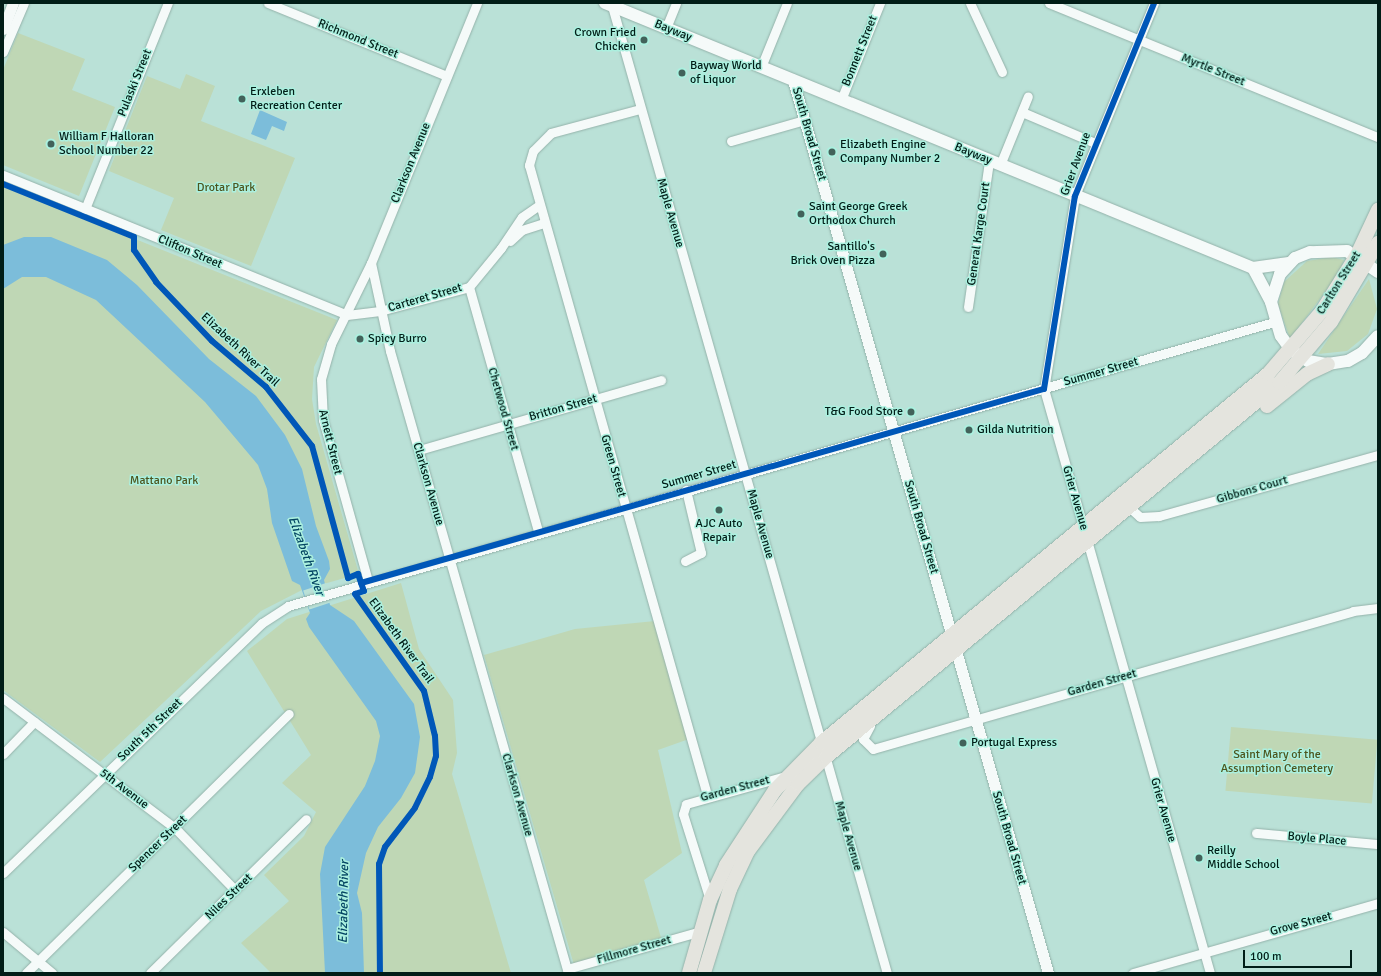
<!DOCTYPE html>
<style>
body{margin:0}
#map{position:relative;width:1381px;height:976px;overflow:hidden;background:#bae1d7;font-family:Signika,sans-serif}
div>[style]{position:absolute}
.green>*{inset:0;background:#bfd7b5;transform-origin:0 0}
.water>*{inset:0;background:#7cbdda}
.pier>*{inset:0;background:#bae1d7;transform-origin:0 0}
.roads{filter:drop-shadow(0 0 1px #94b2aa) drop-shadow(0 0 1px #94b2aa)}
.minor>*{height:9px;margin:-4.5px;padding:0 4.5px;transform-origin:4.5px;border-radius:4.5px;background:#f5faf9}
.tertiary>*{height:11px;margin:-5.5px;padding:0 5.5px;transform-origin:5.5px;border-radius:5.5px;background:#f5faf9}
.secondary>*{height:12px;margin:-6px;padding:0 6px;transform-origin:6px;border-radius:6px;background:#f5faf9}
.trunk>*{height:14px;margin:-7px;padding:0 7px;transform-origin:7px;border-radius:7px;background:#e4e4de}
.cycleway>*{height:6px;margin:-3px;padding:0 3px;transform-origin:3px;border-radius:3px;background:#0057b8}
.dots>*{width:11px;height:11px;translate:-50% -50%;box-sizing:border-box;border:2px solid #abf0df;border-radius:50%}
span{translate:-50% -50%;white-space:nowrap;text-align:center;line-height:1.15;-webkit-text-stroke:3px #abf0df;paint-order:stroke}
.street-label{font-size:12px;color:#011d17}
.poi-label{font-size:12px;color:#011d17}
.right{translate:-100% -50%;text-align:right}
.left{translate:0 -50%;text-align:left}
.park-label{font-size:12px;color:#4d551e}
.water-label{font-size:13px;color:#044563;font-style:italic}
.frame{position:absolute;inset:0;border:4px solid #011d17;pointer-events:none}
.scale{position:absolute;left:1243px;top:950px;width:109px;height:18px;box-sizing:border-box;border:2px solid #011d17;border-top:0;padding-left:5px;font-size:12px;line-height:14px;white-space:nowrap;color:#011d17;-webkit-text-stroke:3px #abf0df;paint-order:stroke}
</style>
<div id="map">
<div class="green">
<div style="clip-path:polygon(18px 33px,85px 59px,72px 90px,115px 107px,79px 196px,3px 165px,3px 70px)"></div>
<div style="clip-path:polygon(186px 74px,215px 86px,201px 121px,295px 158px,251px 266px,161px 230px,174px 198px,109px 171px,147px 76px,180px 89px)"></div>
<div style="clip-path:polygon(3px 186px,337px 320px,314px 367px,312px 399px,316px 424px,359px 574px,302px 590px,261px 611px,100px 762px,3px 690px)"></div>
<div style="clip-path:polygon(1332px 257px,1344px 260px,1339px 273px,1290px 339px,1278px 304px,1284px 282px,1307px 261px)"></div>
<div style="clip-path:polygon(1369px 279px,1377px 309px,1368px 334px,1347px 351px,1318px 354px)"></div>
<div style="clip-path:polygon(401px 583px,419px 649px,453px 700px,457px 753px,452px 774px,511px 973px,271px 973px,241px 943px,289px 901px,264px 875px,304px 836px,316px 812px,282px 783px,311px 755px,247px 651px,287px 619px)"></div>
<div style="clip-path:polygon(655px 621px,689px 739px,658px 750px,682px 853px,644px 880px,662px 941px,574px 965px,484px 655px,575px 629px)"></div>
<div style="left:1231px;top:727px;width:147px;height:64px;rotate:5deg"></div>
</div>
<div class="water">
<div style="clip-path:polygon(260px 110px,287px 122px,284px 131px,272px 126px,266px 140px,251px 134px)"></div>
<div style="clip-path:polygon(24px 237px,51px 237px,107px 260px,137px 285px,209px 359px,256px 396px,285px 435px,302px 469px,316px 526px,329px 561px,330px 569px,324px 580px,330px 605px,354px 621px,414px 704px,420px 737px,415px 773px,401px 798px,378px 827px,366px 853px,357px 893px,362px 913px,364px 973px,325px 973px,320px 874px,325px 847px,365px 786px,375px 761px,380px 736px,376px 721px,309px 627px,306px 619px,310px 613px,300px 585px,292px 581px,272px 523px,267px 489px,258px 465px,205px 402px,96px 300px,46px 277px,22px 277px,3px 289px,3px 245px)"></div>
</div>
<div class="pier">
<div style="left:326px;top:583px;width:20px;height:24px;rotate:72deg"></div>
</div>
<div class="roads">
<div class="minor">
<div style="left:268px;top:3px;width:193px;rotate:22.2deg"></div>
<div style="left:970px;top:3px;width:76px;rotate:65.1deg"></div>
<div style="left:1049px;top:3px;width:355px;rotate:22.2deg"></div>
<div style="left:1154px;top:3px;width:209px;rotate:112.3deg"></div>
<div style="left:1075px;top:196px;width:195px;rotate:99.1deg"></div>
<div style="left:1044px;top:389px;width:607px;rotate:74.13deg"></div>
<div style="left:612px;top:6px;width:1005px;rotate:74.13deg"></div>
<div style="left:666px;top:28px;width:27px;rotate:-68deg"></div>
<div style="left:3px;top:52px;width:53px;rotate:-66.8deg"></div>
<div style="left:761px;top:67px;width:69px;rotate:-67.9deg"></div>
<div style="left:841px;top:100px;width:105px;rotate:-68.1deg"></div>
<div style="left:640px;top:109px;width:92px;rotate:164.9deg"></div>
<div style="left:551px;top:133px;width:25px;rotate:135deg"></div>
<div style="left:533px;top:151px;width:15px;rotate:106deg"></div>
<div style="left:529px;top:165px;width:655px;rotate:74.22deg"></div>
<div style="left:1022px;top:112px;width:79px;rotate:23deg"></div>
<div style="left:731px;top:141px;width:76px;rotate:-16deg"></div>
<div style="left:1000px;top:165px;width:74px;rotate:-67.9deg"></div>
<div style="left:3px;top:175px;width:371px;rotate:22.1deg"></div>
<div style="left:347px;top:315px;width:33px;rotate:-7deg"></div>
<div style="left:380px;top:311px;width:92px;rotate:-15.1deg"></div>
<div style="left:469px;top:287px;width:50px;rotate:-50.6deg"></div>
<div style="left:501px;top:248px;width:37px;rotate:-56deg"></div>
<div style="left:522px;top:217px;width:19px;rotate:-35deg"></div>
<div style="left:85px;top:209px;width:222px;rotate:-68.1deg"></div>
<div style="left:510px;top:241px;width:16px;rotate:-43deg"></div>
<div style="left:522px;top:230px;width:22px;rotate:-18deg"></div>
<div style="left:371px;top:263px;width:90px;rotate:77.8deg"></div>
<div style="left:390px;top:351px;width:647px;rotate:74.03deg"></div>
<div style="left:469px;top:287px;width:254px;rotate:74.2deg"></div>
<div style="left:968px;top:307px;width:148px;rotate:-81.8deg"></div>
<div style="left:419px;top:450px;width:252px;rotate:-16.1deg"></div>
<div style="left:1130px;top:508px;width:13px;rotate:42deg"></div>
<div style="left:1140px;top:517px;width:19px;rotate:-3deg"></div>
<div style="left:1159px;top:516px;width:227px;rotate:-15.6deg"></div>
<div style="left:685px;top:561px;width:18px;rotate:-27deg"></div>
<div style="left:701px;top:553px;width:65px;rotate:-103.4deg"></div>
<div style="left:368px;top:581px;width:167px;rotate:-105.6deg"></div>
<div style="left:323px;top:420px;width:41px;rotate:-92.8deg"></div>
<div style="left:321px;top:379px;width:36px;rotate:-74deg"></div>
<div style="left:331px;top:344px;width:90px;rotate:-63.7deg"></div>
<div style="left:371px;top:263px;width:281px;rotate:-67.8deg"></div>
<div style="left:3px;top:698px;width:216px;rotate:37.1deg"></div>
<div style="left:175px;top:828px;width:86px;rotate:45.9deg"></div>
<div style="left:870px;top:726px;width:15px;rotate:118deg"></div>
<div style="left:863px;top:739px;width:14px;rotate:45deg"></div>
<div style="left:873px;top:749px;width:499px;rotate:-16deg"></div>
<div style="left:1353px;top:611px;width:25px;rotate:-7deg"></div>
<div style="left:3px;top:754px;width:45px;rotate:-45.9deg"></div>
<div style="left:1256px;top:833px;width:122px;rotate:5.2deg"></div>
<div style="left:3px;top:873px;width:360px;rotate:-44deg"></div>
<div style="left:262px;top:623px;width:31px;rotate:-33deg"></div>
<div style="left:288px;top:606px;width:1026px;rotate:-16.07deg"></div>
<div style="left:710px;top:900px;width:90px;rotate:-107.4deg"></div>
<div style="left:683px;top:814px;width:10px;rotate:-73deg"></div>
<div style="left:686px;top:804px;width:107px;rotate:-15.7deg"></div>
<div style="left:3px;top:932px;width:64px;rotate:39.9deg"></div>
<div style="left:567px;top:969px;width:139px;rotate:-15.8deg"></div>
<div style="left:26px;top:973px;width:369px;rotate:-44.6deg"></div>
<div style="left:150px;top:973px;width:219px;rotate:-44.6deg"></div>
<div style="left:1133px;top:973px;width:255px;rotate:-15.9deg"></div>
</div>
<div class="tertiary">
<div style="left:3px;top:29px;width:28px;rotate:-69deg"></div>
<div style="left:793px;top:80px;width:929px;rotate:74.06deg"></div>
</div>
<div class="secondary">
<div style="left:605px;top:3px;width:700px;rotate:22.24deg"></div>
<div style="left:1253px;top:268px;width:36px;rotate:-8deg"></div>
<div style="left:1253px;top:268px;width:38px;rotate:62deg"></div>
<div style="left:1378px;top:272px;width:37px;rotate:-146deg"></div>
<div style="left:1347px;top:251px;width:37px;rotate:178deg"></div>
<div style="left:1310px;top:252px;width:16px;rotate:158deg"></div>
<div style="left:1295px;top:258px;width:22px;rotate:133deg"></div>
<div style="left:1280px;top:274px;width:29px;rotate:108deg"></div>
<div style="left:1271px;top:302px;width:35px;rotate:74deg"></div>
<div style="left:1281px;top:336px;width:17px;rotate:54deg"></div>
<div style="left:1291px;top:350px;width:20px;rotate:33deg"></div>
<div style="left:1308px;top:361px;width:20px;rotate:9deg"></div>
<div style="left:1328px;top:364px;width:20px;rotate:-9deg"></div>
<div style="left:1348px;top:361px;width:16px;rotate:-30deg"></div>
<div style="left:1362px;top:353px;width:23px;rotate:-47deg"></div>
</div>
<div class="trunk">
<div style="left:1267px;top:406px;width:51px;rotate:-38.7deg"></div>
<div style="left:1307px;top:374px;width:23px;rotate:-25deg"></div>
<div style="left:689px;top:973px;width:76px;rotate:-74deg"></div>
<div style="left:710px;top:900px;width:38px;rotate:-65deg"></div>
<div style="left:726px;top:865px;width:90px;rotate:-56.8deg"></div>
<div style="left:775px;top:790px;width:66px;rotate:-45.6deg"></div>
<div style="left:821px;top:743px;width:580px;rotate:-39.54deg"></div>
<div style="left:1268px;top:374px;width:83px;rotate:-49.4deg"></div>
<div style="left:1322px;top:311px;width:66px;rotate:-58deg"></div>
<div style="left:1357px;top:255px;width:50px;rotate:-65deg"></div>
<div style="left:704px;top:973px;width:88px;rotate:-72.8deg"></div>
<div style="left:730px;top:889px;width:42px;rotate:-64.7deg"></div>
<div style="left:748px;top:851px;width:84px;rotate:-53.3deg"></div>
<div style="left:798px;top:784px;width:39px;rotate:-44deg"></div>
<div style="left:826px;top:757px;width:587px;rotate:-39.54deg"></div>
<div style="left:1279px;top:383px;width:80px;rotate:-49.6deg"></div>
<div style="left:1331px;top:322px;width:92px;rotate:-59.3deg"></div>
</div>
</div>
<div class="cycleway">
<div style="left:3px;top:184px;width:141px;rotate:22deg"></div>
<div style="left:134px;top:237px;width:13px;rotate:90deg"></div>
<div style="left:134px;top:250px;width:39px;rotate:55deg"></div>
<div style="left:156px;top:282px;width:81px;rotate:46.5deg"></div>
<div style="left:212px;top:341px;width:71px;rotate:40.4deg"></div>
<div style="left:266px;top:387px;width:75px;rotate:52.1deg"></div>
<div style="left:312px;top:446px;width:137px;rotate:74.7deg"></div>
<div style="left:348px;top:578px;width:11px;rotate:-22deg"></div>
<div style="left:358px;top:574px;width:18px;rotate:71deg"></div>
<div style="left:364px;top:591px;width:9px;rotate:162deg"></div>
<div style="left:355px;top:594px;width:119px;rotate:54.6deg"></div>
<div style="left:424px;top:691px;width:46px;rotate:76.3deg"></div>
<div style="left:435px;top:736px;width:20px;rotate:87deg"></div>
<div style="left:436px;top:756px;width:22px;rotate:106deg"></div>
<div style="left:430px;top:777px;width:34px;rotate:116deg"></div>
<div style="left:415px;top:808px;width:49px;rotate:127.6deg"></div>
<div style="left:385px;top:847px;width:18px;rotate:109deg"></div>
<div style="left:379px;top:864px;width:109px;rotate:89.5deg"></div>
<div style="left:361px;top:583px;width:710px;rotate:-15.86deg"></div>
<div style="left:1044px;top:389px;width:195px;rotate:-80.9deg"></div>
<div style="left:1075px;top:196px;width:209px;rotate:-67.7deg"></div>
</div>
<div class="dots">
<div style="left:644px;top:40px;background:#42625a"></div>
<div style="left:682px;top:73px;background:#42625a"></div>
<div style="left:242px;top:99px;background:#42625a"></div>
<div style="left:51px;top:144px;background:#42625a"></div>
<div style="left:832px;top:152px;background:#42625a"></div>
<div style="left:801px;top:214px;background:#42625a"></div>
<div style="left:883px;top:254px;background:#42625a"></div>
<div style="left:360px;top:339px;background:#42625a"></div>
<div style="left:911px;top:412px;background:#42625a"></div>
<div style="left:969px;top:430px;background:#42625a"></div>
<div style="left:719px;top:510px;background:#42625a"></div>
<div style="left:963px;top:743px;background:#42625a"></div>
<div style="left:1199px;top:858px;background:#42625a"></div>
</div>
<div class="street-label">
<span style="left:673px;top:31px;rotate:22deg">Bayway</span>
<span style="left:358px;top:39px;rotate:22deg">Richmond Street</span>
<span style="left:860px;top:51px;rotate:-68deg">Bonnett Street</span>
<span style="left:1213px;top:70px;rotate:22deg">Myrtle Street</span>
<span style="left:135px;top:83px;rotate:-68deg">Pulaski Street</span>
<span style="left:809px;top:134px;rotate:74deg">South Broad Street</span>
<span style="left:973px;top:154px;rotate:22deg">Bayway</span>
<span style="left:411px;top:163px;rotate:-68deg">Clarkson Avenue</span>
<span style="left:1076px;top:164px;rotate:-70deg">Grier Avenue</span>
<span style="left:670px;top:213px;rotate:74deg">Maple Avenue</span>
<span style="left:979px;top:234px;rotate:-82deg">General Karge Court</span>
<span style="left:190px;top:252px;rotate:23deg">Clifton Street</span>
<span style="left:1339px;top:283px;rotate:-58deg">Carlton Street</span>
<span style="left:425px;top:298px;rotate:-16deg">Carteret Street</span>
<span style="left:240px;top:350px;rotate:43deg">Elizabeth River Trail</span>
<span style="left:1101px;top:372px;rotate:-16deg">Summer Street</span>
<span style="left:563px;top:408px;rotate:-16deg">Britton Street</span>
<span style="left:503px;top:409px;rotate:74deg">Chetwood Street</span>
<span style="left:330px;top:442px;rotate:76deg">Arnett Street</span>
<span style="left:613px;top:466px;rotate:74deg">Green Street</span>
<span style="left:699px;top:475px;rotate:-16deg">Summer Street</span>
<span style="left:428px;top:484px;rotate:74deg">Clarkson Avenue</span>
<span style="left:1252px;top:490px;rotate:-16deg">Gibbons Court</span>
<span style="left:1075px;top:498px;rotate:74deg">Grier Avenue</span>
<span style="left:760px;top:524px;rotate:74deg">Maple Avenue</span>
<span style="left:921px;top:527px;rotate:74deg">South Broad Street</span>
<span style="left:401px;top:641px;rotate:54deg">Elizabeth River Trail</span>
<span style="left:1102px;top:683px;rotate:-16deg">Garden Street</span>
<span style="left:150px;top:730px;rotate:-44deg">South 5th Street</span>
<span style="left:124px;top:789px;rotate:37deg">5th Avenue</span>
<span style="left:735px;top:789px;rotate:-15deg">Garden Street</span>
<span style="left:517px;top:795px;rotate:74deg">Clarkson Avenue</span>
<span style="left:1163px;top:810px;rotate:74deg">Grier Avenue</span>
<span style="left:848px;top:836px;rotate:74deg">Maple Avenue</span>
<span style="left:1009px;top:838px;rotate:74deg">South Broad Street</span>
<span style="left:1317px;top:839px;rotate:5deg">Boyle Place</span>
<span style="left:158px;top:844px;rotate:-44deg">Spencer Street</span>
<span style="left:229px;top:897px;rotate:-44deg">Niles Street</span>
<span style="left:1301px;top:924px;rotate:-15deg">Grove Street</span>
<span style="left:634px;top:950px;rotate:-16deg">Fillmore Street</span>
</div>
<div class="poi-label">
<span class="right" style="left:636px;top:40px">Crown Fried<br>Chicken</span>
<span class="left" style="left:690px;top:73px">Bayway World<br>of Liquor</span>
<span class="left" style="left:250px;top:99px">Erxleben<br>Recreation Center</span>
<span class="left" style="left:59px;top:144px">William F Halloran<br>School Number 22</span>
<span class="left" style="left:840px;top:152px">Elizabeth Engine<br>Company Number 2</span>
<span class="left" style="left:809px;top:214px">Saint George Greek<br>Orthodox Church</span>
<span class="right" style="left:875px;top:254px">Santillo's<br>Brick Oven Pizza</span>
<span class="left" style="left:368px;top:339px">Spicy Burro</span>
<span class="right" style="left:903px;top:412px">T&amp;G Food Store</span>
<span class="left" style="left:977px;top:430px">Gilda Nutrition</span>
<span style="left:719px;top:531px">AJC Auto<br>Repair</span>
<span class="left" style="left:971px;top:743px">Portugal Express</span>
<span class="left" style="left:1207px;top:858px">Reilly<br>Middle School</span>
</div>
<div class="park-label">
<span style="left:226px;top:188px">Drotar Park</span>
<span style="left:164px;top:481px">Mattano Park</span>
<span style="left:1277px;top:762px">Saint Mary of the<br>Assumption Cemetery</span>
</div>
<div class="water-label">
<span style="left:306px;top:556px;rotate:70deg">Elizabeth River</span>
<span style="left:344px;top:902px;rotate:-89deg">Elizabeth River</span>
</div>
<div class="frame"></div>
<div class="scale">100 m</div>
</div>
